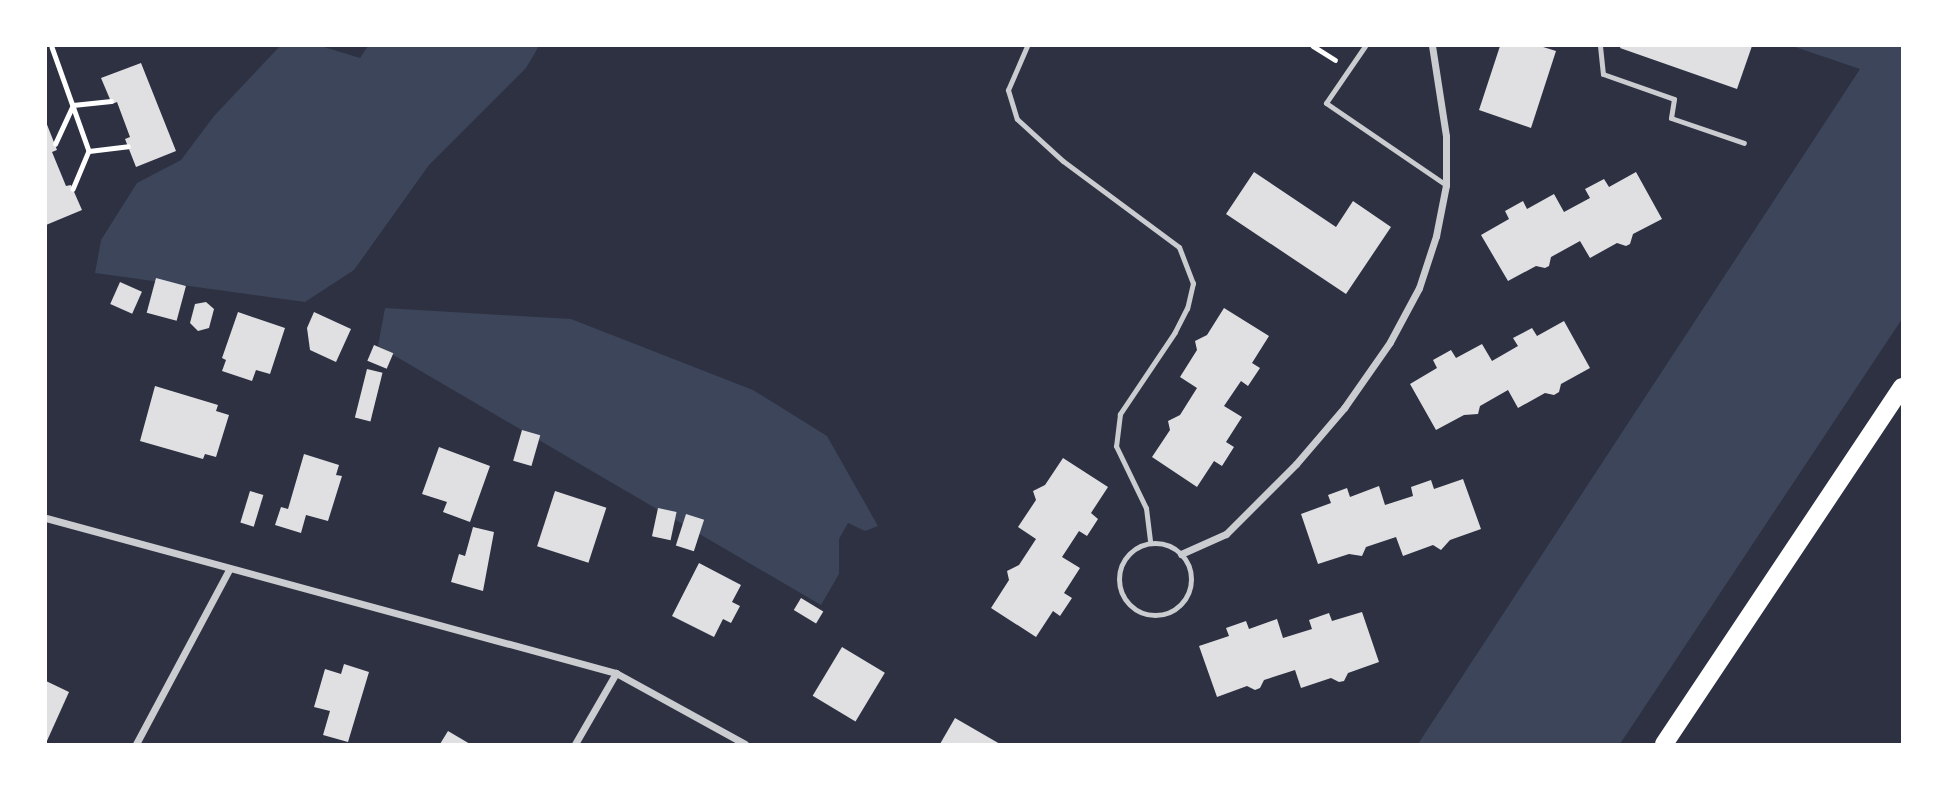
<!DOCTYPE html>
<style>
body{margin:0}
#map{position:relative;width:1948px;height:790px;overflow:hidden;background:#2d3142;font-family:Rubik,sans-serif}
div>[style]{position:absolute}
.green>*{inset:0;background:#3c4559}
.building>*{inset:0;background:#e0e0e3;transform-origin:0 0}
.path>*{height:4.5px;margin:-2.25px;padding:0 2.25px;transform-origin:2.25px;border-radius:2.25px;background:#fff}
.service>*{height:5px;margin:-2.5px;padding:0 2.5px;transform-origin:2.5px;border-radius:2.5px;background:#caccd0}
.service>.ring{margin:-2.5px;padding:0;box-sizing:content-box;background:none;border:5px solid #caccd0;border-radius:50%}
.minor>*{height:7px;margin:-3.5px;padding:0 3.5px;transform-origin:3.5px;border-radius:3.5px;background:#caccd0}
.primary>*{height:18px;margin:-9px;padding:0 9px;transform-origin:9px;border-radius:9px;background:#fff}
span{translate:-50% -50%;white-space:nowrap;text-align:center;line-height:1.15;-webkit-text-stroke:5px #fff;paint-order:stroke}
.frame{position:absolute;inset:0;border:47px solid #fff;pointer-events:none}
</style>
<div id="map">
<div class="green">
<div style="clip-path:polygon(280px 46px,321px 46px,360px 58px,368px 46px,539px 46px,526px 68px,429px 165px,354px 270px,305px 302px,95px 273px,101px 240px,137px 183px,181px 160px,214px 116px)"></div>
<div style="clip-path:polygon(1792px 46px,1902px 46px,1902px 319px,1620px 744px,1418px 744px,1860px 69px)"></div>
<div style="clip-path:polygon(385px 308px,571px 319px,753px 390px,827px 436px,878px 526px,865px 531px,848px 523px,839px 539px,839px 574px,821px 605px,378px 346px)"></div>
</div>
<div class="building">
<div style="clip-path:polygon(1500px 46px,1540px 46px,1556px 51px,1531px 128px,1479px 110px)"></div>
<div style="clip-path:polygon(1621px 46px,1752px 46px,1737px 89px,1620px 48px)"></div>
<div style="clip-path:polygon(141px 63px,176px 151px,136px 167px,125px 139px,130px 137px,117px 102px,112px 104px,101px 78px)"></div>
<div style="clip-path:polygon(46px 122px,57px 150px,52px 152px,66px 186px,71px 185px,82px 210px,46px 225px)"></div>
<div style="clip-path:polygon(1254px 172px,1336px 227px,1353px 201px,1391px 227px,1346px 294px,1226px 214px)"></div>
<div style="clip-path:polygon(1636px 172px,1662px 219px,1633px 234px,1630px 244px,1626px 246px,1617px 243px,1590px 258px,1580px 241px,1551px 257px,1549px 266px,1545px 268px,1536px 266px,1508px 281px,1481px 235px,1509px 219px,1505px 211px,1523px 201px,1527px 209px,1554px 194px,1564px 212px,1590px 198px,1585px 189px,1604px 179px,1609px 187px)"></div>
<div style="left:156px;top:278px;width:31px;height:36px;rotate:15deg"></div>
<div style="left:120px;top:282px;width:24px;height:24px;rotate:24deg"></div>
<div style="clip-path:polygon(206px 302px,214px 309px,209px 328px,198px 331px,190px 323px,195px 304px)"></div>
<div style="clip-path:polygon(1224px 308px,1269px 336px,1252px 363px,1260px 368px,1248px 386px,1241px 381px,1224px 406px,1242px 417px,1226px 442px,1234px 447px,1222px 466px,1214px 461px,1197px 487px,1152px 457px,1170px 430px,1168px 421px,1180px 415px,1197px 388px,1180px 377px,1197px 350px,1195px 341px,1207px 335px)"></div>
<div style="clip-path:polygon(238px 312px,285px 328px,270px 374px,256px 370px,252px 381px,222px 371px,226px 360px,222px 358px)"></div>
<div style="clip-path:polygon(314px 312px,351px 329px,336px 362px,310px 350px,307px 328px)"></div>
<div style="clip-path:polygon(1564px 321px,1590px 368px,1561px 384px,1559px 392px,1554px 395px,1545px 393px,1518px 408px,1508px 390px,1480px 406px,1478px 414px,1464px 415px,1436px 430px,1410px 384px,1437px 368px,1433px 360px,1451px 350px,1456px 358px,1482px 344px,1492px 361px,1518px 346px,1513px 338px,1532px 328px,1537px 336px)"></div>
<div style="left:374px;top:345px;width:21px;height:17px;rotate:23deg"></div>
<div style="left:367px;top:369px;width:16px;height:50px;rotate:14deg"></div>
<div style="clip-path:polygon(155px 386px,218px 405px,216px 411px,229px 415px,216px 457px,205px 454px,203px 459px,140px 441px)"></div>
<div style="left:522px;top:430px;width:19px;height:32px;rotate:16deg"></div>
<div style="clip-path:polygon(439px 447px,490px 466px,470px 522px,443px 512px,447px 502px,422px 494px)"></div>
<div style="clip-path:polygon(304px 454px,339px 465px,336px 475px,342px 476px,328px 521px,306px 515px,301px 533px,275px 525px,281px 507px,288px 509px)"></div>
<div style="clip-path:polygon(1063px 458px,1108px 487px,1091px 513px,1098px 519px,1087px 536px,1079px 531px,1062px 557px,1080px 568px,1064px 593px,1072px 598px,1060px 616px,1053px 611px,1036px 637px,991px 608px,1009px 580px,1007px 571px,1019px 565px,1036px 539px,1018px 527px,1036px 500px,1033px 491px,1045px 485px)"></div>
<div style="clip-path:polygon(1463px 479px,1481px 529px,1450px 540px,1441px 550px,1433px 545px,1403px 556px,1396px 537px,1366px 547px,1362px 556px,1349px 554px,1318px 564px,1301px 514px,1331px 503px,1328px 495px,1347px 488px,1350px 497px,1379px 486px,1385px 505px,1413px 496px,1411px 487px,1431px 480px,1434px 489px)"></div>
<div style="left:250px;top:491px;width:14px;height:33px;rotate:17deg"></div>
<div style="left:555px;top:491px;width:54px;height:58px;rotate:18deg"></div>
<div style="left:658px;top:508px;width:19px;height:29px;rotate:12deg"></div>
<div style="left:686px;top:514px;width:19px;height:33px;rotate:18deg"></div>
<div style="clip-path:polygon(473px 527px,494px 532px,483px 591px,451px 582px,459px 554px,465px 556px)"></div>
<div style="clip-path:polygon(699px 563px,741px 585px,732px 602px,740px 606px,731px 623px,723px 619px,714px 637px,672px 616px)"></div>
<div style="left:801px;top:598px;width:26px;height:14px;rotate:31deg"></div>
<div style="clip-path:polygon(1362px 612px,1379px 662px,1348px 673px,1344px 681px,1339px 682px,1331px 678px,1301px 688px,1295px 670px,1264px 680px,1260px 688px,1255px 690px,1247px 686px,1217px 697px,1199px 646px,1229px 636px,1226px 628px,1246px 621px,1249px 629px,1277px 619px,1283px 638px,1312px 629px,1309px 620px,1329px 613px,1332px 621px)"></div>
<div style="left:842px;top:647px;width:50px;height:57px;rotate:31deg"></div>
<div style="clip-path:polygon(344px 664px,369px 672px,348px 742px,323px 735px,330px 711px,314px 707px,325px 669px,341px 674px)"></div>
<div style="clip-path:polygon(46px 681px,69px 692px,46px 743px)"></div>
<div style="clip-path:polygon(955px 718px,1000px 744px,940px 744px)"></div>
<div style="clip-path:polygon(448px 731px,470px 744px,440px 744px)"></div>
</div>
<div class="path">
<div style="left:1313px;top:46px;width:26px;rotate:32deg"></div>
<div style="left:52px;top:47px;width:110px;rotate:70.4deg"></div>
<div style="left:89px;top:151px;width:41px;rotate:112.8deg"></div>
<div style="left:55px;top:144px;width:43px;rotate:-65.2deg"></div>
<div style="left:73px;top:105px;width:38px;rotate:-6deg"></div>
<div style="left:89px;top:151px;width:39px;rotate:-7deg"></div>
</div>
<div class="service">
<div style="left:1027px;top:46px;width:48px;rotate:113.4deg"></div>
<div style="left:1008px;top:90px;width:30px;rotate:73deg"></div>
<div style="left:1017px;top:119px;width:62px;rotate:42.4deg"></div>
<div style="left:1063px;top:161px;width:144px;rotate:36.6deg"></div>
<div style="left:1179px;top:247px;width:39px;rotate:69deg"></div>
<div style="left:1193px;top:283px;width:26px;rotate:103deg"></div>
<div style="left:1187px;top:308px;width:27px;rotate:117deg"></div>
<div style="left:1175px;top:332px;width:99px;rotate:123.9deg"></div>
<div style="left:1120px;top:414px;width:32px;rotate:97deg"></div>
<div style="left:1116px;top:446px;width:69px;rotate:64.2deg"></div>
<div style="left:1146px;top:508px;width:35px;rotate:83deg"></div>
<div style="left:1365px;top:46px;width:69px;rotate:124.4deg"></div>
<div style="left:1326px;top:103px;width:145px;rotate:34.3deg"></div>
<div style="left:1600px;top:46px;width:28px;rotate:84deg"></div>
<div style="left:1603px;top:74px;width:75px;rotate:19.4deg"></div>
<div style="left:1674px;top:99px;width:19px;rotate:99deg"></div>
<div style="left:1671px;top:118px;width:77px;rotate:18.9deg"></div>
<div class="ring" style="left:1119px;top:543px;width:67px;height:67px"></div>
</div>
<div class="minor">
<div style="left:46px;top:518px;width:591px;rotate:15.21deg"></div>
<div style="left:616px;top:673px;width:147px;rotate:28.8deg"></div>
<div style="left:1181px;top:554px;width:49px;rotate:-24deg"></div>
<div style="left:1226px;top:534px;width:99px;rotate:-45deg"></div>
<div style="left:1296px;top:464px;width:74px;rotate:-49.4deg"></div>
<div style="left:1344px;top:408px;width:80px;rotate:-55.1deg"></div>
<div style="left:1390px;top:342px;width:61px;rotate:-61.8deg"></div>
<div style="left:1419px;top:288px;width:55px;rotate:-71.9deg"></div>
<div style="left:1436px;top:236px;width:52px;rotate:-78.9deg"></div>
<div style="left:1446px;top:185px;width:49px;rotate:-90deg"></div>
<div style="left:1446px;top:136px;width:91px;rotate:-98.8deg"></div>
<div style="left:136px;top:744px;width:197px;rotate:-61.9deg"></div>
<div style="left:575px;top:744px;width:82px;rotate:-60deg"></div>
</div>
<div class="primary">
<div style="left:1664px;top:744px;width:429px;rotate:-56.3deg"></div>
</div>
<div class="frame"></div>
</div>
